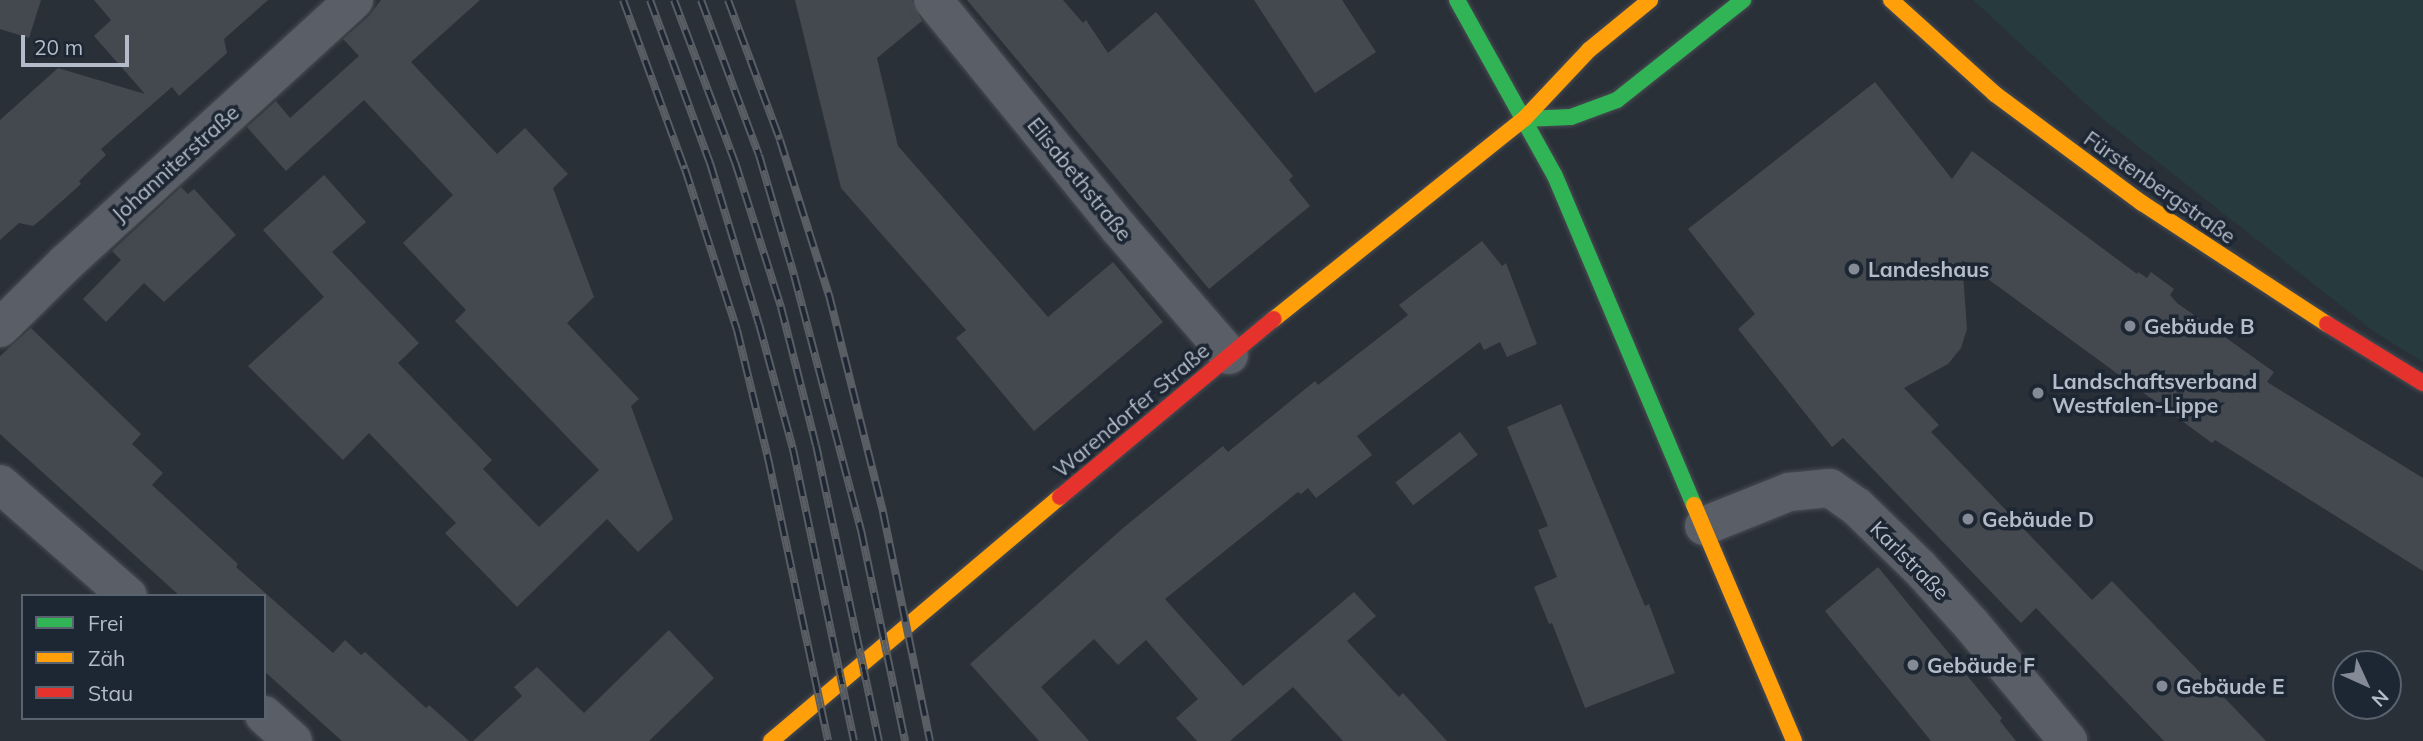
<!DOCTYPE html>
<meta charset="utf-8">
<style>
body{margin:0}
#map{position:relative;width:2423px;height:741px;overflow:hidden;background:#2a3038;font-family:Mulish,sans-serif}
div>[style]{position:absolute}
.green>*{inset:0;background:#273a3e}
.building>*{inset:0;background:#444950;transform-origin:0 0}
.roads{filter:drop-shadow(0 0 2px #484c53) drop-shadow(0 0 2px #484c53)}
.street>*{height:38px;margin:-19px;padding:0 19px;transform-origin:19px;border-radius:19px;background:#5a5e66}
.fast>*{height:16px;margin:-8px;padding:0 8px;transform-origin:8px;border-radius:8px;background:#30b455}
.slow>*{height:16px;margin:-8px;padding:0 8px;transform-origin:8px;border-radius:8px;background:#ff9f0a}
.jam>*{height:16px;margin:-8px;padding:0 8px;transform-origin:8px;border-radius:8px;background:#e5322d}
.rail>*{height:8px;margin-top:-4px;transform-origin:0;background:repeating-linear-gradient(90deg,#1d2633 0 16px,#595d64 0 32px);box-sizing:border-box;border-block:2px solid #595d64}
.dots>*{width:19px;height:19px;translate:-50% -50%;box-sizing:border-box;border:4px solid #1d2633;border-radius:50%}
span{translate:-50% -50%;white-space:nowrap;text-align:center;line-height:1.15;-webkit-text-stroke:7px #1d2633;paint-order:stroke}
.street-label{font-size:21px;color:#b4bcc9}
.poi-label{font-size:21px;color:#b4bcc9;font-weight:700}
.left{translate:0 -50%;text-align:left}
.legend{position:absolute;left:21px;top:594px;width:245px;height:126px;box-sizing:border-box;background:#1d2633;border:2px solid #59626f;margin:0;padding:9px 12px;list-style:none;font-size:21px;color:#b4bcc9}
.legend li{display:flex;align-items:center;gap:14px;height:35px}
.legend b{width:35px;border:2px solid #59626f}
.north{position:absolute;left:2332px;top:650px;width:70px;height:70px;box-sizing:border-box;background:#1d2633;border:2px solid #59626f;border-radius:50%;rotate:135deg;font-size:19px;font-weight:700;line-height:28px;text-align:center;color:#b4bcc9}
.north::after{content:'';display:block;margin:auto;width:24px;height:32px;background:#848b96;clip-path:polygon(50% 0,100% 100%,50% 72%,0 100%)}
.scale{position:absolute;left:21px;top:35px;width:108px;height:32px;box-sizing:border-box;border:4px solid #b4bcc9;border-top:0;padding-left:9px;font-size:21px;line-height:24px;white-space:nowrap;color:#b4bcc9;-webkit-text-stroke:5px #1d2633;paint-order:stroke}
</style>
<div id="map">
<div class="green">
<div style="clip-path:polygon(1973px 0,2423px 0,2423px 362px,2376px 333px,2099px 116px)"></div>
</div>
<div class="building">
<div style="clip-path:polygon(0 0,41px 0,29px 38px,0 29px)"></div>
<div style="clip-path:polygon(94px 0,268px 0,224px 39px,227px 53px,179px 96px,172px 87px,101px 149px,106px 155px,79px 181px,81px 184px,44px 217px,33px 226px,19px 223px,0 240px,0 120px,58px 68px,145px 94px,94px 36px,111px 20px)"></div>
<div style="clip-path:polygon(381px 0,480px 0,411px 62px,497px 154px,525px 128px,568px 174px,553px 188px,594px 297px,567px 323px,639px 399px,631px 406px,673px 519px,638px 552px,607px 519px,517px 607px,445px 533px,456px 523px,369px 433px,343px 460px,248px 366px,324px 297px,263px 230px,324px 175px,366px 222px,332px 252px,419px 343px,398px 363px,492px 460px,483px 469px,539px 527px,599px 470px,455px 321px,466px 310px,403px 243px,453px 195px,364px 100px,286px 171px,247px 127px,276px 101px,290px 118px,359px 56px,343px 39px,369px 16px)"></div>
<div style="clip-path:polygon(795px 0,912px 0,922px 21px,877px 58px,898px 146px,1048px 317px,1113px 262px,1163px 322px,1034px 431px,956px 338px,966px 330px,841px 188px)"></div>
<div style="clip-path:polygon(967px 0,1063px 0,1083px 23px,1086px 20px,1108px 53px,1156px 12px,1293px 176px,1289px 180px,1310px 206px,1209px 289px)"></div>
<div style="clip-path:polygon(1254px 0,1342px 0,1376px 52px,1315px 93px)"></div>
<div style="clip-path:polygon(1875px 82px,1952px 179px,1972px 151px,2137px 274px,2138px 272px,2147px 278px,2151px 272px,2174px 289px,2170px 295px,2177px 303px,2274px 372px,2267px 382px,2423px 478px,2423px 571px,2215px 440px,2212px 443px,1962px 260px,1967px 329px,1961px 348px,1948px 364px,1904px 388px,1939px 425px,1931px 432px,2092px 600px,2112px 581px,2266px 741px,2164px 741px,2036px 608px,2021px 623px,1843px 438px,1832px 447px,1738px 329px,1755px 314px,1688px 229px)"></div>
<div style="clip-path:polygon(181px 187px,188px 194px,194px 189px,236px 235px,164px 302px,144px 283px,106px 322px,83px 299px,121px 260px,112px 251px)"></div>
<div style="clip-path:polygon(1482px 241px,1502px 266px,1506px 263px,1537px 344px,1507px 357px,1500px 342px,1484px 350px,1480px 342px,1357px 436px,1372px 455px,1316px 498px,1308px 488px,1301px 494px,1298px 492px,1165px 599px,1243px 686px,1354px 592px,1376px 616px,1347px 641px,1399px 697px,1403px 693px,1447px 741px,1343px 741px,1293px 687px,1230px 741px,1197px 741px,1176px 718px,1198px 699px,1146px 640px,1118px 665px,1094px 639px,1041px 687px,1089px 741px,1039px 741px,970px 664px,1122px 529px,1223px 446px,1228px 452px,1315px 381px,1318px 385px,1408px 315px,1399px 305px)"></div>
<div style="clip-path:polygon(31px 328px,141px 434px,132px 444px,163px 473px,152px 485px,238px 564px,236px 567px,333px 653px,345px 640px,361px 655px,365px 652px,426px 708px,429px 705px,469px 741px,342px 741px,264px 671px,264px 596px,180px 596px,0 434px,0 356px)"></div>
<div style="clip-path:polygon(1561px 404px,1645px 606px,1649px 604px,1675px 673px,1585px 708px,1552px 623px,1549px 624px,1534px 587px,1557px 577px,1538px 530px,1548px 526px,1507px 427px)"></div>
<div style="left:1460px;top:432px;width:29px;height:82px;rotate:52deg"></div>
<div style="clip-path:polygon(1878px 567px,2002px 718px,2000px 721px,2016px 741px,1931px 741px,1825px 611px)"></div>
<div style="clip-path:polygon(669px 630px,714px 678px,649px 741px,473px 741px,522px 696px,514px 687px,537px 667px,584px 713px)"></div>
</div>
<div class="roads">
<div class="street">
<div style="left:933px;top:0;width:294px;rotate:50.8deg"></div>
<div style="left:1119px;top:228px;width:168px;rotate:49.1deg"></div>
<div style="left:0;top:328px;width:93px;rotate:-44.6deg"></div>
<div style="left:66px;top:263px;width:390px;rotate:-42.4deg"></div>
<div style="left:0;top:484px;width:170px;rotate:41.2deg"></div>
<div style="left:1704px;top:526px;width:92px;rotate:-21.8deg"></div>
<div style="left:1789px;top:492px;width:41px;rotate:-5.6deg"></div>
<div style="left:1830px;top:488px;width:32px;rotate:35deg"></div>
<div style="left:1856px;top:506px;width:88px;rotate:44.1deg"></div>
<div style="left:1919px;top:567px;width:77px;rotate:47.6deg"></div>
<div style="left:1971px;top:624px;width:152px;rotate:50.3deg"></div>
<div style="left:264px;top:715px;width:39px;rotate:42deg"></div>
</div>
<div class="fast">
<div style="left:1457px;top:0;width:201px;rotate:60.9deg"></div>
<div style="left:1555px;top:176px;width:357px;rotate:67.1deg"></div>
<div style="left:1524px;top:119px;width:47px;rotate:-2.4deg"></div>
<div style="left:1571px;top:117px;width:49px;rotate:-20.3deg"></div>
<div style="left:1617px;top:100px;width:161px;rotate:-38.4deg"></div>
</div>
<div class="slow">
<div style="left:1891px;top:0;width:140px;rotate:42.1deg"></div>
<div style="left:1995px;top:94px;width:183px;rotate:36.6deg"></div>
<div style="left:2142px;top:203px;width:221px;rotate:33.2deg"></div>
<div style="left:1274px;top:319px;width:320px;rotate:-38.7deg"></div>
<div style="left:1524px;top:119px;width:95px;rotate:-46.7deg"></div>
<div style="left:1589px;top:50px;width:79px;rotate:-39.3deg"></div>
<div style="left:1694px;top:505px;width:256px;rotate:67deg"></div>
<div style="left:771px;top:741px;width:378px;rotate:-40.2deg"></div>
</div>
<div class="jam">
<div style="left:2327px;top:324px;width:113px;rotate:31.6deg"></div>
<div style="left:1060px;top:497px;width:278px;rotate:-39.8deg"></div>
</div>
</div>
<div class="rail">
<div style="left:623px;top:0;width:180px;rotate:69.9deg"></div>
<div style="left:685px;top:169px;width:169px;rotate:72.1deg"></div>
<div style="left:737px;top:330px;width:132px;rotate:76.4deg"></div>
<div style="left:768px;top:458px;width:289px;rotate:78deg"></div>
<div style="left:650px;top:0;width:174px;rotate:69.8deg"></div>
<div style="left:710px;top:163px;width:168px;rotate:73.1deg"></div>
<div style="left:759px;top:324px;width:130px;rotate:74.8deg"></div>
<div style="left:793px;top:449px;width:298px;rotate:78.2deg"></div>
<div style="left:674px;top:0;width:173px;rotate:69.4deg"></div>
<div style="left:735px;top:162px;width:152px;rotate:72.4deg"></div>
<div style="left:781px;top:307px;width:142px;rotate:75.8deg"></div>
<div style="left:816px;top:445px;width:303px;rotate:78deg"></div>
<div style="left:701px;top:0;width:165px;rotate:69.5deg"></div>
<div style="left:759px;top:155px;width:125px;rotate:73.7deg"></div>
<div style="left:794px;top:275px;width:264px;rotate:75.3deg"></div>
<div style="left:861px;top:530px;width:216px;rotate:78.2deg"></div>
<div style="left:728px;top:0;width:149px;rotate:69.6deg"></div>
<div style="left:780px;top:140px;width:163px;rotate:72.5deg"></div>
<div style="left:829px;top:295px;width:224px;rotate:76deg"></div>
<div style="left:883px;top:512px;width:234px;rotate:78.4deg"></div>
</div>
<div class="dots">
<div style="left:1854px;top:269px;background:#848b96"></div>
<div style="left:2130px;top:326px;background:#848b96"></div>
<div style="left:2038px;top:393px;background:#848b96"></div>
<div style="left:1968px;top:519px;background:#848b96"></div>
<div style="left:1913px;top:665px;background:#848b96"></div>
<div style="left:2162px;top:686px;background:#848b96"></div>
</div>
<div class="street-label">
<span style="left:175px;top:163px;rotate:-42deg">Johanniterstraße</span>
<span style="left:1080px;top:179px;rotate:51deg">Elisabethstraße</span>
<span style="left:2160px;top:187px;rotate:35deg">Fürstenbergstraße</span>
<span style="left:1131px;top:410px;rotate:-40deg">Warendorfer Straße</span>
<span style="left:1910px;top:560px;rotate:45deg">Karlstraße</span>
</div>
<div class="poi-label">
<span class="left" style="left:1868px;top:269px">Landeshaus</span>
<span class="left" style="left:2144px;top:326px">Gebäude B</span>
<span class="left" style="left:2052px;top:393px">Landschaftsverband<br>Westfalen-Lippe</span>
<span class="left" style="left:1982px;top:519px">Gebäude D</span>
<span class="left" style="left:1927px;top:665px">Gebäude F</span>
<span class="left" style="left:2176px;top:686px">Gebäude E</span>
</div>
<ul class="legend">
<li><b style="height:9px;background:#30b455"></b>Frei</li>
<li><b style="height:9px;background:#ff9f0a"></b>Zäh</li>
<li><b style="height:9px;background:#e5322d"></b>Stau</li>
</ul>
<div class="north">N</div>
<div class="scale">20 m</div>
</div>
